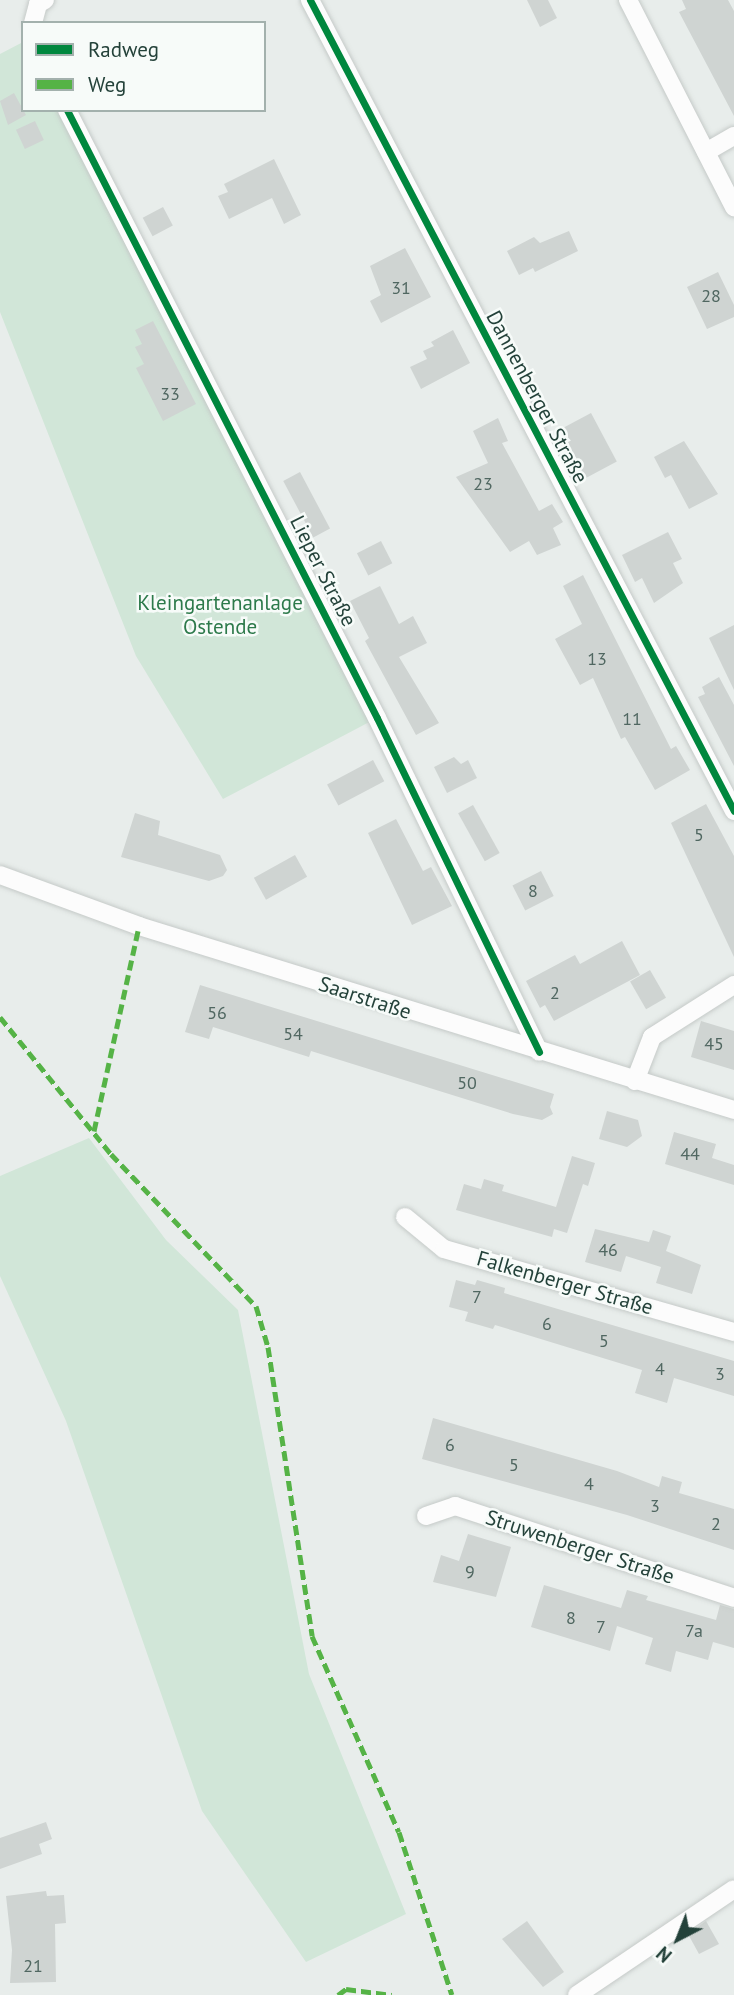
<!DOCTYPE html>
<meta charset="utf-8">
<style>
body{margin:0}
#map{position:relative;width:734px;height:1995px;overflow:hidden;background:#e8edeb;font-family:"PT Sans",sans-serif}
div>[style]{position:absolute}
.green>*{inset:0;background:#d1e6d8}
.building>*{inset:0;background:#cfd4d2;transform-origin:0 0}
.roads{filter:drop-shadow(0 0 2px #c5cac8) drop-shadow(0 0 2px #c5cac8)}
.street>*{height:18px;margin:-9px;padding:0 9px;transform-origin:9px;border-radius:9px;background:#fcfcfc}
.quiet>*{height:5px;margin-top:-2.5px;transform-origin:0;background:repeating-linear-gradient(90deg,#55b346 0 10px,transparent 0 15px)}
.cycleway>*{height:7px;margin:-3.5px;padding:0 3.5px;transform-origin:3.5px;border-radius:3.5px;background:#00873e}
span{translate:-50% -50%;white-space:nowrap;text-align:center;line-height:1.15;-webkit-text-stroke:5px #f7fbf9;paint-order:stroke}
.number-label{font-size:18px;color:#506761}
.number-label span{-webkit-text-stroke-width:0}
.street-label{font-size:21px;color:#24423a}
.park-label{font-size:21px;color:#2d7a4b}
.legend{position:absolute;left:21px;top:21px;width:245px;height:91px;box-sizing:border-box;background:#f7fbf9;border:2px solid #a3b1ad;margin:0;padding:9px 12px;list-style:none;font-size:21px;color:#24423a}
.legend li{display:flex;align-items:center;gap:14px;height:35px}
.legend b{width:35px;border:2px solid #a3b1ad}
.north{position:absolute;left:643px;top:1904px;width:70px;height:70px;-webkit-text-stroke:5px #f7fbf9;paint-order:stroke;rotate:222deg;font-size:19px;font-weight:700;line-height:28px;text-align:center;color:#24423a}
.north::after{content:'';display:block;margin:auto;width:24px;height:32px;background:#24423a;clip-path:polygon(50% 0,100% 100%,50% 72%,0 100%)}
</style>
<div id="map">
<div class="green">
<div style="clip-path:polygon(23px 42px,23px 110px,66px 110px,377px 718px,223px 799px,136px 656px,0 312px,0 54px)"></div>
<div style="clip-path:polygon(89px 1138px,166px 1240px,238px 1310px,309px 1674px,406px 1914px,306px 1962px,202px 1811px,66px 1421px,0 1276px,0 1176px)"></div>
</div>
<div class="building">
<div style="clip-path:polygon(527px 0,548px 0,557px 18px,540px 27px)"></div>
<div style="clip-path:polygon(682px 0,728px 0,734px 11px,734px 116px,679px 12px,686px 9px)"></div>
<div style="clip-path:polygon(14px 93px,26px 115px,8px 125px,0 101px)"></div>
<div style="left:35px;top:121px;width:21px;height:21px;rotate:65deg"></div>
<div style="clip-path:polygon(274px 159px,301px 215px,284px 224px,272px 198px,229px 219px,218px 196px,228px 192px,224px 184px)"></div>
<div style="left:163px;top:207px;width:21px;height:23px;rotate:62deg"></div>
<div style="clip-path:polygon(569px 231px,578px 251px,535px 272px,533px 268px,519px 275px,507px 251px,534px 237px,540px 243px)"></div>
<div style="clip-path:polygon(405px 248px,431px 297px,381px 323px,370px 301px,381px 295px,370px 266px)"></div>
<div style="clip-path:polygon(718px 272px,734px 305px,734px 317px,707px 329px,687px 287px)"></div>
<div style="clip-path:polygon(153px 321px,196px 404px,163px 421px,136px 368px,144px 364px,135px 347px,142px 344px,135px 330px)"></div>
<div style="clip-path:polygon(453px 330px,470px 363px,421px 389px,410px 367px,427px 359px,423px 351px,434px 346px,431px 342px)"></div>
<div style="left:591px;top:413px;width:55px;height:35px;rotate:62deg"></div>
<div style="clip-path:polygon(498px 418px,508px 441px,502px 443px,539px 511px,552px 504px,563px 522px,553px 528px,561px 545px,537px 555px,529px 541px,510px 552px,456px 477px,488px 463px,473px 431px)"></div>
<div style="clip-path:polygon(684px 441px,718px 494px,689px 509px,671px 475px,665px 478px,654px 457px)"></div>
<div style="left:300px;top:472px;width:64px;height:19px;rotate:62deg"></div>
<div style="clip-path:polygon(668px 532px,682px 559px,673px 563px,683px 583px,654px 603px,642px 578px,635px 582px,622px 555px)"></div>
<div style="left:381px;top:541px;width:25px;height:27px;rotate:63deg"></div>
<div style="clip-path:polygon(583px 575px,671px 749px,676px 746px,690px 770px,655px 790px,625px 737px,621px 739px,593px 678px,580px 685px,555px 639px,582px 624px,563px 586px)"></div>
<div style="clip-path:polygon(380px 586px,399px 624px,413px 616px,427px 643px,399px 657px,439px 723px,416px 735px,365px 641px,369px 638px,350px 601px)"></div>
<div style="clip-path:polygon(734px 625px,734px 690px,709px 638px)"></div>
<div style="clip-path:polygon(719px 677px,734px 705px,734px 766px,698px 697px,705px 694px,702px 687px)"></div>
<div style="clip-path:polygon(454px 757px,461px 764px,468px 760px,477px 778px,447px 793px,434px 767px)"></div>
<div style="left:373px;top:760px;width:24px;height:52px;rotate:62deg"></div>
<div style="clip-path:polygon(706px 804px,734px 856px,734px 957px,671px 823px)"></div>
<div style="left:473px;top:805px;width:55px;height:17px;rotate:61deg"></div>
<div style="clip-path:polygon(135px 813px,160px 821px,158px 835px,220px 855px,227px 870px,223px 876px,209px 881px,121px 857px)"></div>
<div style="clip-path:polygon(396px 819px,423px 871px,431px 867px,452px 906px,412px 925px,368px 833px)"></div>
<div style="left:295px;top:855px;width:25px;height:47px;rotate:61deg"></div>
<div style="left:541px;top:871px;width:28px;height:32px;rotate:63deg"></div>
<div style="clip-path:polygon(622px 941px,640px 975px,554px 1021px,545px 1005px,540px 1008px,526px 981px,575px 955px,580px 964px)"></div>
<div style="left:650px;top:970px;width:32px;height:23px;rotate:60deg"></div>
<div style="clip-path:polygon(200px 985px,554px 1094px,550px 1107px,553px 1114px,542px 1120px,513px 1114px,311px 1051px,309px 1057px,213px 1027px,209px 1039px,185px 1032px)"></div>
<div style="clip-path:polygon(701px 1021px,734px 1031px,734px 1070px,691px 1057px)"></div>
<div style="clip-path:polygon(607px 1111px,638px 1120px,642px 1136px,627px 1147px,599px 1139px)"></div>
<div style="clip-path:polygon(674px 1132px,716px 1144px,712px 1158px,734px 1165px,734px 1185px,665px 1164px)"></div>
<div style="clip-path:polygon(572px 1156px,595px 1163px,588px 1186px,583px 1184px,567px 1233px,554px 1229px,552px 1237px,456px 1210px,464px 1184px,481px 1189px,484px 1179px,504px 1185px,502px 1191px,556px 1207px)"></div>
<div style="clip-path:polygon(595px 1229px,649px 1242px,653px 1230px,671px 1236px,666px 1251px,701px 1265px,692px 1294px,656px 1283px,661px 1267px,626px 1256px,621px 1272px,585px 1262px)"></div>
<div style="clip-path:polygon(456px 1280px,475px 1285px,477px 1280px,505px 1288px,504px 1293px,734px 1361px,734px 1396px,674px 1378px,667px 1403px,635px 1393px,642px 1370px,495px 1325px,493px 1329px,465px 1321px,468px 1312px,449px 1307px)"></div>
<div style="clip-path:polygon(433px 1418px,617px 1471px,659px 1487px,662px 1476px,682px 1482px,679px 1493px,734px 1509px,734px 1550px,627px 1515px,422px 1459px)"></div>
<div style="clip-path:polygon(468px 1534px,511px 1547px,496px 1597px,433px 1582px,441px 1555px,459px 1561px)"></div>
<div style="clip-path:polygon(544px 1585px,621px 1608px,627px 1590px,648px 1596px,646px 1600px,716px 1620px,720px 1605px,734px 1609px,734px 1648px,713px 1642px,708px 1660px,676px 1651px,671px 1672px,645px 1664px,653px 1638px,617px 1626px,610px 1651px,531px 1627px)"></div>
<div style="clip-path:polygon(46px 1822px,52px 1839px,39px 1844px,42px 1854px,0 1869px,0 1838px)"></div>
<div style="clip-path:polygon(46px 1891px,47px 1896px,64px 1895px,66px 1923px,55px 1924px,56px 1982px,10px 1983px,12px 1950px,6px 1896px)"></div>
<div style="clip-path:polygon(527px 1921px,564px 1972px,543px 1987px,502px 1939px)"></div>
<div style="clip-path:polygon(706px 1921px,719px 1944px,699px 1954px,688px 1934px)"></div>
</div>
<div class="roads">
<div class="street">
<div style="left:310px;top:0;width:915px;rotate:62.4deg"></div>
<div style="left:628px;top:0;width:233px;rotate:62.9deg"></div>
<div style="left:33px;top:23px;width:20px;rotate:-75deg"></div>
<div style="left:38px;top:4px;width:8px;rotate:-30deg"></div>
<div style="left:67px;top:110px;width:682px;rotate:62.98deg"></div>
<div style="left:377px;top:718px;width:371px;rotate:64.1deg"></div>
<div style="left:706px;top:152px;width:32px;rotate:-30deg"></div>
<div style="left:0;top:875px;width:148px;rotate:20.1deg"></div>
<div style="left:139px;top:926px;width:623px;rotate:17.18deg"></div>
<div style="left:635px;top:1081px;width:47px;rotate:-68.9deg"></div>
<div style="left:652px;top:1037px;width:97px;rotate:-32.4deg"></div>
<div style="left:405px;top:1217px;width:50px;rotate:39.4deg"></div>
<div style="left:444px;top:1249px;width:302px;rotate:16deg"></div>
<div style="left:426px;top:1516px;width:31px;rotate:-19deg"></div>
<div style="left:455px;top:1506px;width:294px;rotate:18.2deg"></div>
<div style="left:577px;top:1995px;width:189px;rotate:-34deg"></div>
</div>
</div>
<div class="quiet">
<div style="left:0;top:1017px;width:176px;rotate:51deg"></div>
<div style="left:111px;top:1154px;width:210px;rotate:46.4deg"></div>
<div style="left:256px;top:1306px;width:43px;rotate:73.7deg"></div>
<div style="left:268px;top:1347px;width:292px;rotate:81.3deg"></div>
<div style="left:312px;top:1636px;width:214px;rotate:66.1deg"></div>
<div style="left:399px;top:1832px;width:171px;rotate:72deg"></div>
<div style="left:94px;top:1131px;width:210px;rotate:-77.6deg"></div>
<div style="left:338px;top:1995px;width:10px;rotate:-37deg"></div>
<div style="left:346px;top:1989px;width:46px;rotate:7.4deg"></div>
</div>
<div class="cycleway">
<div style="left:310px;top:0;width:915px;rotate:62.4deg"></div>
<div style="left:67px;top:110px;width:682px;rotate:62.98deg"></div>
<div style="left:377px;top:718px;width:371px;rotate:64.1deg"></div>
</div>
<div class="number-label">
<span style="left:401px;top:288px">31</span>
<span style="left:711px;top:296px">28</span>
<span style="left:170px;top:394px">33</span>
<span style="left:483px;top:484px">23</span>
<span style="left:597px;top:659px">13</span>
<span style="left:632px;top:719px">11</span>
<span style="left:699px;top:835px">5</span>
<span style="left:533px;top:891px">8</span>
<span style="left:555px;top:993px">2</span>
<span style="left:217px;top:1013px">56</span>
<span style="left:293px;top:1034px">54</span>
<span style="left:714px;top:1044px">45</span>
<span style="left:467px;top:1083px">50</span>
<span style="left:690px;top:1154px">44</span>
<span style="left:608px;top:1250px">46</span>
<span style="left:477px;top:1297px">7</span>
<span style="left:547px;top:1324px">6</span>
<span style="left:604px;top:1341px">5</span>
<span style="left:660px;top:1369px">4</span>
<span style="left:720px;top:1374px">3</span>
<span style="left:450px;top:1445px">6</span>
<span style="left:514px;top:1465px">5</span>
<span style="left:589px;top:1484px">4</span>
<span style="left:655px;top:1506px">3</span>
<span style="left:716px;top:1524px">2</span>
<span style="left:470px;top:1572px">9</span>
<span style="left:571px;top:1618px">8</span>
<span style="left:601px;top:1627px">7</span>
<span style="left:694px;top:1631px">7a</span>
<span style="left:33px;top:1966px">21</span>
</div>
<div class="street-label">
<span style="left:537px;top:397px;rotate:62deg">Dannenberger Straße</span>
<span style="left:323px;top:571px;rotate:63deg">Lieper Straße</span>
<span style="left:365px;top:998px;rotate:18deg">Saarstraße</span>
<span style="left:565px;top:1283px;rotate:16deg">Falkenberger Straße</span>
<span style="left:580px;top:1547px;rotate:18deg">Struwenberger Straße</span>
</div>
<div class="park-label">
<span style="left:220px;top:615px">Kleingartenanlage<br>Ostende</span>
</div>
<ul class="legend">
<li><b style="height:9px;background:#00873e"></b>Radweg</li>
<li><b style="height:9px;background:#55b346"></b>Weg</li>
</ul>
<div class="north">N</div>
</div>
